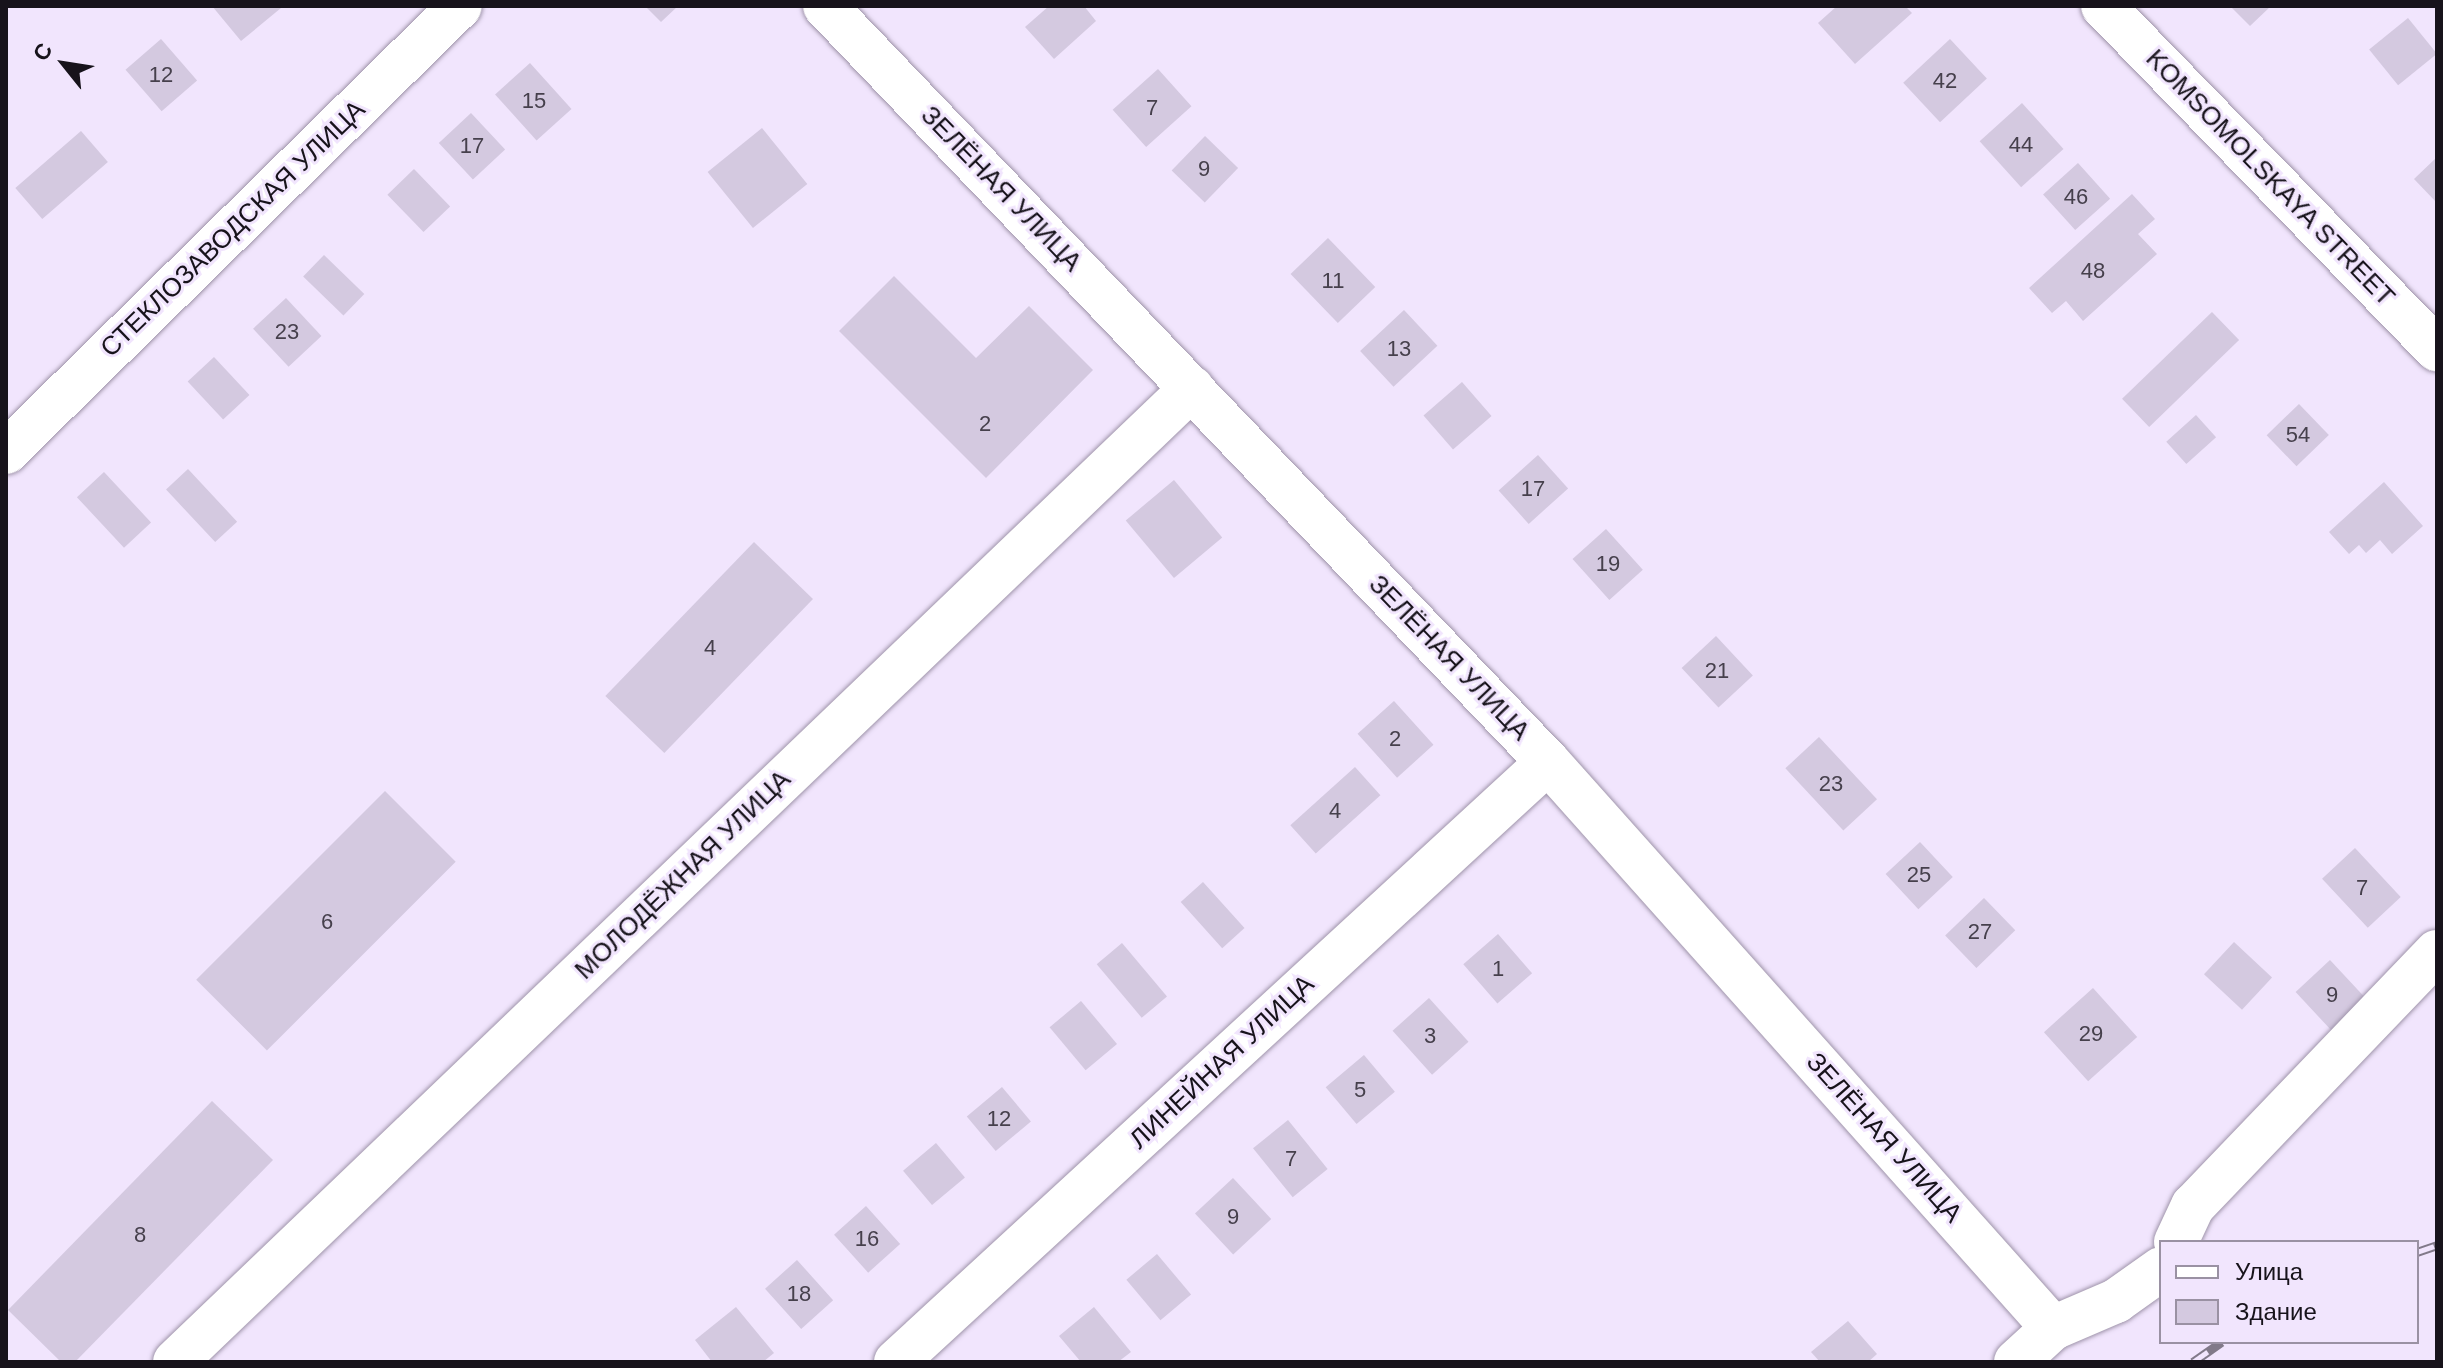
<!DOCTYPE html>
<meta charset="utf-8">
<style>
body{margin:0}
#map{position:relative;width:2443px;height:1368px;overflow:hidden;background:#f1e5fd;font-family:Arial,sans-serif}
div>[style]{position:absolute}
.building>*{inset:0;background:#d4c9e0;transform-origin:0 0}
.roads{filter:drop-shadow(0 0 2px #9f94aa) drop-shadow(0 0 2px #9f94aa)}
.minor>*{height:44px;margin:-22px;padding:0 22px;transform-origin:22px;border-radius:22px;background:#fff}
.rail>*{height:9px;margin-top:-4.5px;transform-origin:0;background:repeating-linear-gradient(90deg,#f1e5fd 0 18px,#817989 0 36px);box-sizing:border-box;border-block:2px solid #817989}
span{translate:-50% -50%;white-space:nowrap;text-align:center;line-height:1.15;-webkit-text-stroke:6px #f1e5fd;paint-order:stroke}
.number-label{font-size:22px;color:#46404c}
.number-label span{-webkit-text-stroke-width:0}
.street-label{font-size:26px;color:#17131b}
.frame{position:absolute;inset:0;border:8px solid #17131b;pointer-events:none}
.legend{position:absolute;left:2159px;top:1240px;width:260px;height:104px;box-sizing:border-box;background:#f1e5fd;border:2px solid #9a91a3;margin:0;padding:10px 14px;list-style:none;font-size:24px;color:#17131b}
.legend li{display:flex;align-items:center;gap:16px;height:40px}
.legend b{width:40px;border:2px solid #9a91a3}
.north{position:absolute;left:24px;top:24px;width:80px;height:80px;-webkit-text-stroke:6px #f1e5fd;paint-order:stroke;rotate:300deg;font-size:22px;font-weight:700;line-height:32px;text-align:center;color:#17131b}
.north::after{content:'';display:block;margin:auto;width:28px;height:36px;background:#17131b;clip-path:polygon(50% 0,100% 100%,50% 72%,0 100%)}
</style>
<div id="map">
<div class="building">
<div style="clip-path:polygon(212px 6px,279px 6px,281px 8px,241px 41px)"></div>
<div style="clip-path:polygon(645px 6px,678px 6px,661px 22px)"></div>
<div style="clip-path:polygon(1049px 6px,1084px 6px,1096px 21px,1054px 59px,1025px 27px)"></div>
<div style="clip-path:polygon(1837px 6px,1905px 6px,1912px 13px,1855px 64px,1818px 23px)"></div>
<div style="clip-path:polygon(2230px 6px,2271px 6px,2250px 26px)"></div>
<div style="left:2408px;top:18px;width:46px;height:50px;rotate:51deg"></div>
<div style="left:161px;top:39px;width:55px;height:47px;rotate:49deg"></div>
<div style="left:1950px;top:39px;width:54px;height:64px;rotate:47deg"></div>
<div style="left:530px;top:63px;width:62px;height:47px;rotate:48deg"></div>
<div style="left:1158px;top:69px;width:50px;height:61px;rotate:48deg"></div>
<div style="left:2022px;top:103px;width:62px;height:57px;rotate:48deg"></div>
<div style="left:471px;top:113px;width:50px;height:44px;rotate:47deg"></div>
<div style="left:762px;top:128px;width:72px;height:70px;rotate:51deg"></div>
<div style="left:81px;top:131px;width:41px;height:87px;rotate:49deg"></div>
<div style="left:1205px;top:136px;width:46px;height:48px;rotate:44deg"></div>
<div style="clip-path:polygon(2437px 157px,2437px 203px,2414px 179px)"></div>
<div style="left:2078px;top:163px;width:48px;height:47px;rotate:48deg"></div>
<div style="left:414px;top:169px;width:52px;height:37px;rotate:46deg"></div>
<div style="clip-path:polygon(2132px 194px,2155px 219px,2138px 234px,2157px 254px,2083px 321px,2066px 301px,2052px 313px,2029px 288px)"></div>
<div style="left:1328px;top:238px;width:68px;height:52px;rotate:46deg"></div>
<div style="left:324px;top:255px;width:56px;height:30px;rotate:44deg"></div>
<div style="clip-path:polygon(894px 276px,976px 358px,1029px 306px,1093px 370px,986px 478px,839px 331px)"></div>
<div style="left:286px;top:298px;width:52px;height:45px;rotate:47deg"></div>
<div style="left:1404px;top:310px;width:49px;height:60px;rotate:47deg"></div>
<div style="left:2212px;top:312px;width:39px;height:125px;rotate:46deg"></div>
<div style="left:214px;top:357px;width:52px;height:36px;rotate:47deg"></div>
<div style="left:1462px;top:382px;width:45px;height:51px;rotate:49deg"></div>
<div style="left:2299px;top:404px;width:43px;height:45px;rotate:46deg"></div>
<div style="left:2196px;top:415px;width:30px;height:40px;rotate:48deg"></div>
<div style="left:1538px;top:455px;width:45px;height:53px;rotate:48deg"></div>
<div style="left:188px;top:469px;width:72px;height:30px;rotate:47deg"></div>
<div style="left:104px;top:472px;width:69px;height:37px;rotate:47deg"></div>
<div style="left:1174px;top:480px;width:75px;height:63px;rotate:50deg"></div>
<div style="clip-path:polygon(2384px 482px,2423px 526px,2392px 554px,2380px 540px,2366px 553px,2359px 545px,2349px 554px,2329px 532px)"></div>
<div style="left:1606px;top:529px;width:55px;height:45px;rotate:48deg"></div>
<div style="left:754px;top:542px;width:82px;height:214px;rotate:44deg"></div>
<div style="left:1716px;top:636px;width:54px;height:47px;rotate:47deg"></div>
<div style="left:1394px;top:701px;width:59px;height:49px;rotate:48deg"></div>
<div style="left:1819px;top:737px;width:85px;height:46px;rotate:47deg"></div>
<div style="left:1355px;top:767px;width:38px;height:87px;rotate:48deg"></div>
<div style="left:385px;top:791px;width:100px;height:267px;rotate:45deg"></div>
<div style="left:1920px;top:842px;width:48px;height:47px;rotate:47deg"></div>
<div style="left:2355px;top:848px;width:67px;height:45px;rotate:47deg"></div>
<div style="left:1203px;top:882px;width:62px;height:30px;rotate:48deg"></div>
<div style="left:1984px;top:898px;width:45px;height:54px;rotate:46deg"></div>
<div style="left:1498px;top:934px;width:52px;height:46px;rotate:49deg"></div>
<div style="left:2234px;top:942px;width:52px;height:44px;rotate:43deg"></div>
<div style="left:1122px;top:943px;width:70px;height:33px;rotate:50deg"></div>
<div style="left:2330px;top:960px;width:54px;height:47px;rotate:47deg"></div>
<div style="left:2093px;top:988px;width:66px;height:66px;rotate:48deg"></div>
<div style="left:1429px;top:998px;width:59px;height:49px;rotate:48deg"></div>
<div style="left:1081px;top:1001px;width:56px;height:41px;rotate:50deg"></div>
<div style="left:1364px;top:1055px;width:48px;height:50px;rotate:50deg"></div>
<div style="left:1002px;top:1087px;width:45px;height:46px;rotate:50deg"></div>
<div style="clip-path:polygon(212px 1101px,273px 1160px,75px 1362px,61px 1362px,8px 1310px)"></div>
<div style="left:1288px;top:1120px;width:63px;height:45px;rotate:51deg"></div>
<div style="left:936px;top:1143px;width:45px;height:43px;rotate:50deg"></div>
<div style="left:1233px;top:1178px;width:56px;height:52px;rotate:47deg"></div>
<div style="left:866px;top:1206px;width:51px;height:43px;rotate:48deg"></div>
<div style="left:1157px;top:1254px;width:53px;height:40px;rotate:50deg"></div>
<div style="left:797px;top:1260px;width:54px;height:43px;rotate:48deg"></div>
<div style="clip-path:polygon(736px 1307px,774px 1353px,763px 1362px,712px 1362px,695px 1340px)"></div>
<div style="clip-path:polygon(1094px 1307px,1131px 1352px,1118px 1362px,1081px 1362px,1059px 1336px)"></div>
<div style="clip-path:polygon(1848px 1321px,1877px 1354px,1868px 1362px,1820px 1362px,1811px 1352px)"></div>
</div>
<div class="roads">
<div class="minor">
<div style="left:825px;top:6px;width:1046px;rotate:46.28deg"></div>
<div style="left:1548px;top:762px;width:759px;rotate:48.26deg"></div>
<div style="left:2103px;top:6px;width:479px;rotate:45.8deg"></div>
<div style="left:6px;top:452px;width:636px;rotate:-44.49deg"></div>
<div style="left:2176px;top:1242px;width:40px;rotate:-65deg"></div>
<div style="left:2193px;top:1206px;width:352px;rotate:-46.2deg"></div>
<div style="left:175px;top:1362px;width:1408px;rotate:-43.76deg"></div>
<div style="left:896px;top:1362px;width:886px;rotate:-42.62deg"></div>
<div style="left:2016px;top:1362px;width:50px;rotate:-42.6deg"></div>
<div style="left:2053px;top:1328px;width:69px;rotate:-23.2deg"></div>
<div style="left:2116px;top:1301px;width:55px;rotate:-35.4deg"></div>
</div>
</div>
<div class="rail">
<div style="left:2417px;top:1252px;width:21px;rotate:-19deg"></div>
<div style="left:2193px;top:1362px;width:35px;rotate:-35deg"></div>
</div>
<div class="number-label">
<span style="left:161px;top:75px">12</span>
<span style="left:1945px;top:81px">42</span>
<span style="left:534px;top:101px">15</span>
<span style="left:1152px;top:108px">7</span>
<span style="left:2021px;top:145px">44</span>
<span style="left:472px;top:146px">17</span>
<span style="left:1204px;top:169px">9</span>
<span style="left:2076px;top:197px">46</span>
<span style="left:2093px;top:271px">48</span>
<span style="left:1333px;top:281px">11</span>
<span style="left:287px;top:332px">23</span>
<span style="left:1399px;top:349px">13</span>
<span style="left:985px;top:424px">2</span>
<span style="left:2298px;top:435px">54</span>
<span style="left:1533px;top:489px">17</span>
<span style="left:1608px;top:564px">19</span>
<span style="left:710px;top:648px">4</span>
<span style="left:1717px;top:671px">21</span>
<span style="left:1395px;top:739px">2</span>
<span style="left:1831px;top:784px">23</span>
<span style="left:1335px;top:811px">4</span>
<span style="left:1919px;top:875px">25</span>
<span style="left:2362px;top:888px">7</span>
<span style="left:327px;top:922px">6</span>
<span style="left:1980px;top:932px">27</span>
<span style="left:1498px;top:969px">1</span>
<span style="left:2332px;top:995px">9</span>
<span style="left:2091px;top:1034px">29</span>
<span style="left:1430px;top:1036px">3</span>
<span style="left:1360px;top:1090px">5</span>
<span style="left:999px;top:1119px">12</span>
<span style="left:1291px;top:1159px">7</span>
<span style="left:1233px;top:1217px">9</span>
<span style="left:140px;top:1235px">8</span>
<span style="left:867px;top:1239px">16</span>
<span style="left:799px;top:1294px">18</span>
</div>
<div class="street-label">
<span style="left:2270px;top:178px;rotate:46deg">KOMSOMOLSKAYA STREET</span>
<span style="left:1001px;top:189px;rotate:46deg">ЗЕЛЁНАЯ УЛИЦА</span>
<span style="left:233px;top:229px;rotate:-44deg">СТЕКЛОЗАВОДСКАЯ УЛИЦА</span>
<span style="left:1449px;top:658px;rotate:46deg">ЗЕЛЁНАЯ УЛИЦА</span>
<span style="left:683px;top:875px;rotate:-44deg">МОЛОДЁЖНАЯ УЛИЦА</span>
<span style="left:1222px;top:1062px;rotate:-43deg">ЛИНЕЙНАЯ УЛИЦА</span>
<span style="left:1884px;top:1138px;rotate:48deg">ЗЕЛЁНАЯ УЛИЦА</span>
</div>
<div class="frame"></div>
<ul class="legend">
<li><b style="height:10px;background:#fff"></b>Улица</li>
<li><b style="height:22px;background:#d4c9e0"></b>Здание</li>
</ul>
<div class="north">С</div>
</div>
